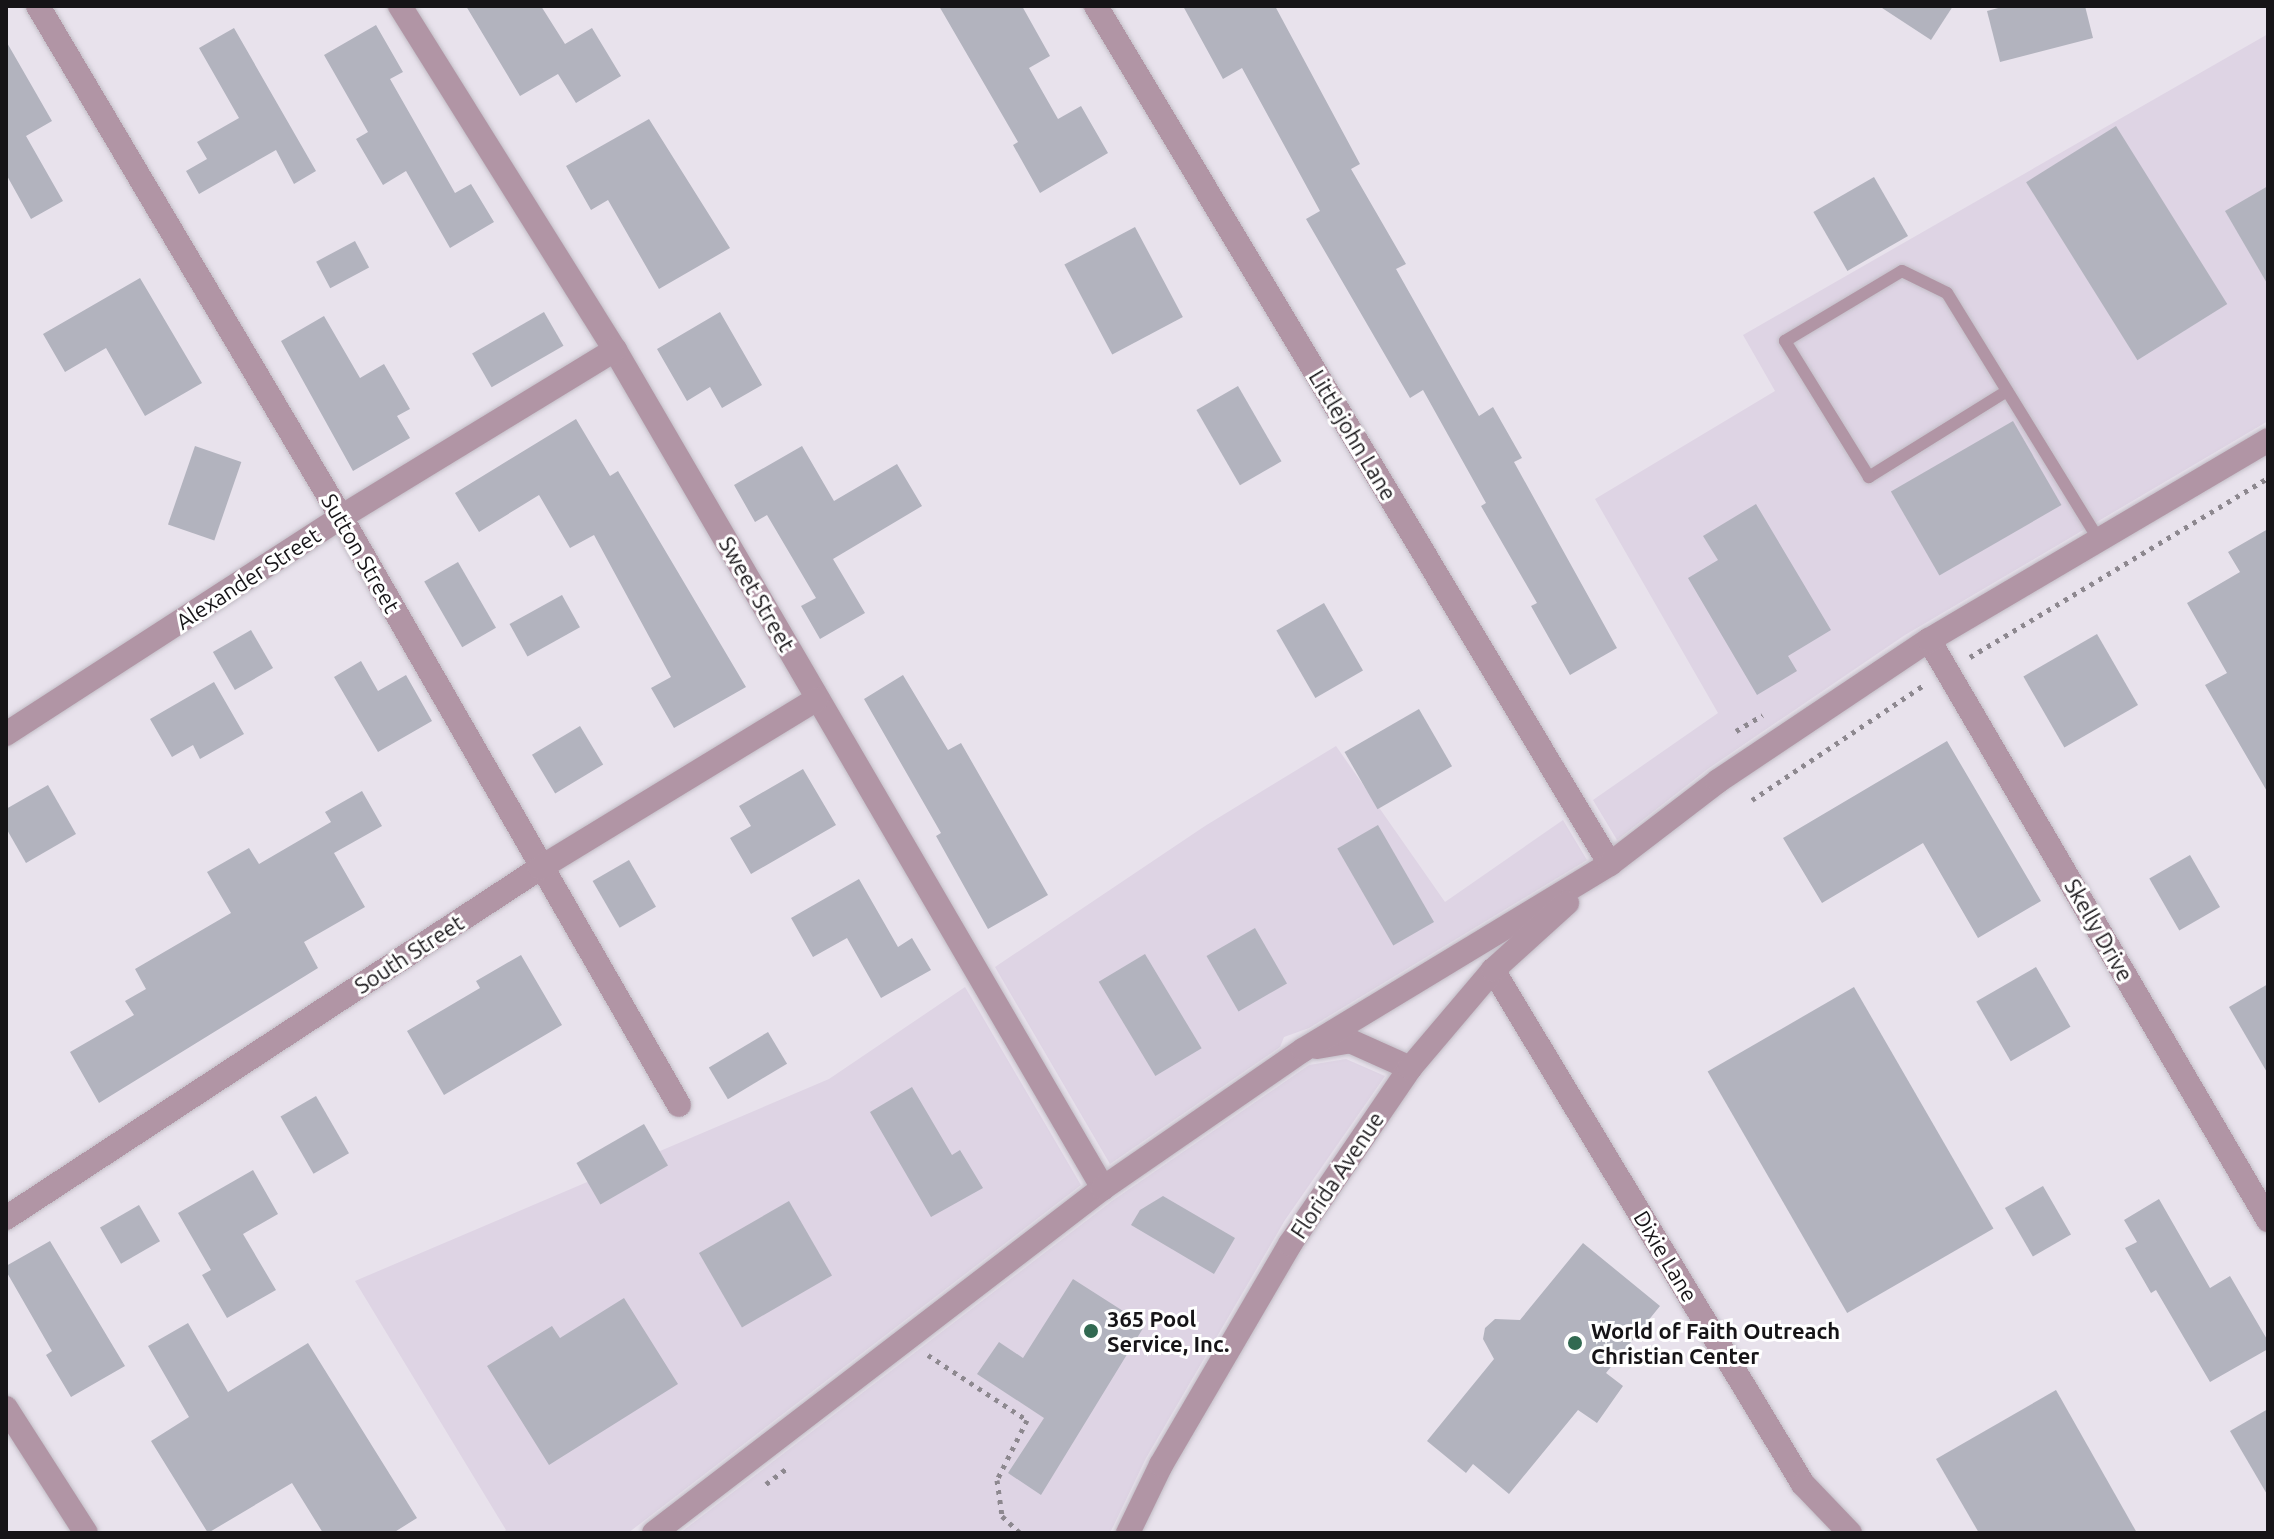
<!DOCTYPE html>
<style>
body{margin:0}
#map{position:relative;width:2274px;height:1539px;overflow:hidden;background:#e8e2ec;font-family:Ubuntu,sans-serif}
div>[style]{position:absolute}
.built>*{inset:0;background:#ded4e4}
.building>*{inset:0;background:#b2b3be;transform-origin:0 0}
.path>*{height:5px;margin-top:-2.5px;transform-origin:0;background:repeating-linear-gradient(90deg,#8d888f 0 4px,transparent 0 10px)}
.roads{filter:drop-shadow(0 0 2px #c2bdc6) drop-shadow(0 0 2px #c2bdc6)}
.service>*{height:12px;margin:-6px;padding:0 6px;transform-origin:6px;border-radius:6px;background:#b195a5}
.minor>*{height:24px;margin:-12px;padding:0 12px;transform-origin:12px;border-radius:12px;background:#b195a5}
.tertiary>*{height:24px;margin:-12px;padding:0 12px;transform-origin:12px;border-radius:12px;background:#b195a5}
.dots>*{width:22px;height:22px;translate:-50% -50%;box-sizing:border-box;border:4px solid #fff;border-radius:50%}
span{translate:-50% -50%;white-space:nowrap;text-align:center;line-height:1.15;-webkit-text-stroke:6px #fff;paint-order:stroke}
.street-label{font-size:22px;color:#161417}
.poi-label{font-size:22px;color:#161417;font-weight:700}
.left{translate:0 -50%;text-align:left}
.frame{position:absolute;inset:0;border:8px solid #161417;pointer-events:none}
</style>
<div id="map">
<div class="built">
<div style="clip-path:polygon(2268px 34px,2268px 421px,1905px 635px,1709px 768px,1617px 840px,1593px 800px,1718px 713px,1595px 499px,1775px 391px,1743px 335px)"></div>
<div style="clip-path:polygon(1336px 746px,1445px 902px,1563px 820px,1587px 860px,1309px 1028px,1284px 1037px,1280px 1047px,1110px 1164px,995px 967px,1205px 826px)"></div>
<div style="clip-path:polygon(965px 987px,1081px 1185px,628px 1533px,503px 1533px,506px 1530px,355px 1281px,829px 1079px)"></div>
<div style="clip-path:polygon(1346px 1059px,1385px 1076px,1285px 1220px,1146px 1458px,1110px 1533px,680px 1533px,1112px 1201px,1309px 1065px)"></div>
</div>
<div class="building">
<div style="clip-path:polygon(466px 6px,541px 6px,565px 44px,592px 28px,621px 76px,576px 103px,558px 74px,520px 96px)"></div>
<div style="clip-path:polygon(939px 6px,1022px 6px,1050px 56px,1029px 68px,1058px 119px,1081px 106px,1108px 153px,1040px 193px,1013px 145px,1018px 142px)"></div>
<div style="clip-path:polygon(1183px 6px,1275px 6px,1360px 164px,1351px 169px,1406px 264px,1396px 269px,1479px 416px,1493px 407px,1522px 458px,1514px 462px,1617px 648px,1570px 675px,1531px 606px,1537px 603px,1481px 506px,1486px 503px,1423px 390px,1410px 398px,1306px 219px,1320px 211px,1242px 68px,1223px 79px)"></div>
<div style="clip-path:polygon(1879px 6px,1953px 6px,1931px 40px)"></div>
<div style="clip-path:polygon(2006px 6px,2085px 6px,2093px 38px,2000px 62px,1987px 11px)"></div>
<div style="clip-path:polygon(376px 25px,403px 72px,390px 79px,455px 193px,471px 184px,494px 222px,450px 248px,406px 171px,383px 185px,356px 139px,368px 132px,324px 55px)"></div>
<div style="clip-path:polygon(234px 28px,316px 171px,294px 184px,276px 150px,199px 194px,186px 171px,207px 159px,197px 142px,239px 118px,199px 48px)"></div>
<div style="clip-path:polygon(6px 41px,52px 121px,26px 136px,63px 201px,31px 219px,6px 174px)"></div>
<div style="clip-path:polygon(649px 119px,730px 248px,659px 289px,608px 200px,591px 210px,566px 166px)"></div>
<div style="left:2116px;top:126px;width:210px;height:106px;rotate:58deg"></div>
<div style="left:1874px;top:177px;width:68px;height:70px;rotate:60deg"></div>
<div style="clip-path:polygon(2268px 186px,2268px 285px,2225px 211px)"></div>
<div style="left:1135px;top:227px;width:102px;height:80px;rotate:62deg"></div>
<div style="left:355px;top:241px;width:30px;height:44px;rotate:62deg"></div>
<div style="clip-path:polygon(140px 278px,202px 383px,145px 416px,106px 348px,65px 372px,43px 334px)"></div>
<div style="left:544px;top:312px;width:39px;height:83px;rotate:60deg"></div>
<div style="clip-path:polygon(720px 312px,762px 385px,722px 408px,710px 387px,687px 401px,657px 349px)"></div>
<div style="clip-path:polygon(324px 316px,360px 378px,384px 364px,410px 409px,397px 416px,410px 438px,353px 471px,281px 341px)"></div>
<div style="left:1238px;top:386px;width:87px;height:48px;rotate:60deg"></div>
<div style="clip-path:polygon(576px 419px,610px 476px,618px 471px,746px 687px,674px 728px,651px 688px,671px 677px,594px 535px,570px 548px,539px 495px,479px 532px,455px 493px)"></div>
<div style="left:2013px;top:421px;width:97px;height:141px;rotate:60deg"></div>
<div style="left:195px;top:446px;width:49px;height:83px;rotate:19deg"></div>
<div style="clip-path:polygon(802px 446px,834px 501px,897px 464px,922px 506px,833px 559px,865px 613px,820px 639px,801px 606px,816px 598px,767px 515px,755px 522px,734px 485px)"></div>
<div style="clip-path:polygon(1756px 504px,1831px 630px,1788px 656px,1797px 671px,1757px 695px,1688px 578px,1718px 560px,1703px 536px)"></div>
<div style="clip-path:polygon(2268px 529px,2268px 793px,2205px 685px,2227px 673px,2187px 603px,2240px 572px,2228px 552px)"></div>
<div style="left:458px;top:562px;width:76px;height:39px;rotate:60deg"></div>
<div style="left:562px;top:595px;width:37px;height:60px;rotate:61deg"></div>
<div style="left:1324px;top:603px;width:78px;height:55px;rotate:60deg"></div>
<div style="left:251px;top:630px;width:44px;height:44px;rotate:60deg"></div>
<div style="left:2097px;top:634px;width:82px;height:85px;rotate:60deg"></div>
<div style="clip-path:polygon(361px 661px,378px 691px,406px 675px,432px 721px,378px 752px,334px 677px)"></div>
<div style="clip-path:polygon(903px 675px,948px 750px,961px 743px,1048px 895px,988px 929px,936px 836px,941px 833px,864px 699px)"></div>
<div style="clip-path:polygon(214px 682px,244px 734px,200px 759px,193px 745px,172px 757px,150px 719px)"></div>
<div style="left:1419px;top:709px;width:66px;height:86px;rotate:60deg"></div>
<div style="left:580px;top:726px;width:45px;height:56px;rotate:59deg"></div>
<div style="clip-path:polygon(1947px 741px,2041px 901px,1978px 938px,1923px 843px,1822px 903px,1783px 838px)"></div>
<div style="clip-path:polygon(803px 769px,836px 825px,751px 874px,730px 838px,751px 826px,739px 806px)"></div>
<div style="clip-path:polygon(48px 785px,76px 834px,26px 863px,6px 828px,6px 809px)"></div>
<div style="clip-path:polygon(362px 791px,382px 826px,334px 853px,365px 907px,304px 942px,318px 968px,99px 1103px,70px 1052px,134px 1015px,125px 1001px,146px 989px,135px 969px,231px 913px,207px 872px,249px 848px,259px 864px,331px 822px,325px 812px)"></div>
<div style="left:1378px;top:825px;width:112px;height:47px;rotate:60deg"></div>
<div style="left:2190px;top:855px;width:60px;height:47px;rotate:60deg"></div>
<div style="left:629px;top:860px;width:54px;height:42px;rotate:60deg"></div>
<div style="clip-path:polygon(859px 879px,898px 947px,912px 938px,931px 970px,881px 998px,847px 938px,813px 957px,791px 918px)"></div>
<div style="left:1255px;top:928px;width:64px;height:56px;rotate:60deg"></div>
<div style="left:1145px;top:954px;width:110px;height:54px;rotate:59deg"></div>
<div style="clip-path:polygon(521px 955px,562px 1025px,444px 1095px,407px 1031px,480px 988px,476px 981px)"></div>
<div style="left:2036px;top:967px;width:69px;height:69px;rotate:60deg"></div>
<div style="clip-path:polygon(2268px 984px,2268px 1074px,2229px 1007px)"></div>
<div style="left:1854px;top:987px;width:279px;height:169px;rotate:60deg"></div>
<div style="left:768px;top:1032px;width:37px;height:69px;rotate:59deg"></div>
<div style="clip-path:polygon(912px 1087px,952px 1155px,960px 1150px,983px 1188px,931px 1217px,870px 1112px)"></div>
<div style="left:316px;top:1096px;width:66px;height:41px;rotate:60deg"></div>
<div style="left:644px;top:1124px;width:48px;height:78px;rotate:60deg"></div>
<div style="clip-path:polygon(253px 1170px,278px 1214px,243px 1234px,276px 1290px,227px 1318px,202px 1275px,211px 1270px,178px 1213px)"></div>
<div style="left:2043px;top:1186px;width:56px;height:44px;rotate:60deg"></div>
<div style="clip-path:polygon(1163px 1196px,1235px 1238px,1214px 1274px,1131px 1225px,1140px 1210px)"></div>
<div style="clip-path:polygon(2159px 1199px,2210px 1288px,2230px 1276px,2268px 1341px,2268px 1349px,2210px 1382px,2156px 1290px,2151px 1293px,2125px 1248px,2137px 1242px,2124px 1220px)"></div>
<div style="left:789px;top:1201px;width:86px;height:104px;rotate:60deg"></div>
<div style="left:139px;top:1205px;width:42px;height:45px;rotate:60deg"></div>
<div style="clip-path:polygon(50px 1241px,125px 1366px,71px 1397px,46px 1355px,52px 1351px,6px 1271px,6px 1266px)"></div>
<div style="clip-path:polygon(1583px 1243px,1660px 1306px,1606px 1373px,1623px 1386px,1597px 1423px,1578px 1410px,1509px 1494px,1473px 1464px,1466px 1473px,1427px 1441px,1494px 1359px,1483px 1339px,1485px 1328px,1495px 1319px,1520px 1320px)"></div>
<div style="clip-path:polygon(1073px 1279px,1145px 1325px,1041px 1495px,1008px 1473px,1044px 1418px,977px 1374px,999px 1342px,1023px 1358px)"></div>
<div style="clip-path:polygon(624px 1298px,678px 1384px,549px 1465px,487px 1366px,552px 1326px,560px 1338px)"></div>
<div style="clip-path:polygon(188px 1323px,228px 1392px,308px 1343px,417px 1518px,393px 1533px,323px 1533px,292px 1483px,208px 1533px,151px 1441px,189px 1417px,148px 1346px)"></div>
<div style="clip-path:polygon(2056px 1390px,2137px 1533px,1979px 1533px,1936px 1459px)"></div>
<div style="clip-path:polygon(2268px 1409px,2268px 1496px,2230px 1431px)"></div>
</div>
<div class="path">
<div style="left:1970px;top:657px;width:348px;rotate:-31deg"></div>
<div style="left:1736px;top:731px;width:31px;rotate:-31deg"></div>
<div style="left:1752px;top:800px;width:207px;rotate:-33.8deg"></div>
<div style="left:928px;top:1355px;width:118px;rotate:33.3deg"></div>
<div style="left:1027px;top:1420px;width:67px;rotate:116.6deg"></div>
<div style="left:997px;top:1480px;width:36px;rotate:82deg"></div>
<div style="left:1002px;top:1516px;width:25px;rotate:43deg"></div>
<div style="left:766px;top:1484px;width:25px;rotate:-37deg"></div>
</div>
<div class="roads">
<div class="service">
<div style="left:2007px;top:391px;width:163px;rotate:148.1deg"></div>
<div style="left:1869px;top:477px;width:160px;rotate:-121.7deg"></div>
<div style="left:1785px;top:341px;width:136px;rotate:-30.9deg"></div>
<div style="left:1902px;top:271px;width:50px;rotate:26.1deg"></div>
<div style="left:1947px;top:293px;width:290px;rotate:58.4deg"></div>
</div>
<div class="minor">
<div style="left:38px;top:6px;width:594px;rotate:59.33deg"></div>
<div style="left:341px;top:517px;width:678px;rotate:60.11deg"></div>
<div style="left:400px;top:6px;width:406px;rotate:58deg"></div>
<div style="left:615px;top:350px;width:970px;rotate:59.79deg"></div>
<div style="left:1096px;top:6px;width:1000px;rotate:59.08deg"></div>
<div style="left:1929px;top:640px;width:672px;rotate:59.69deg"></div>
<div style="left:6px;top:734px;width:399px;rotate:-32.9deg"></div>
<div style="left:341px;top:517px;width:321px;rotate:-31.4deg"></div>
<div style="left:1493px;top:970px;width:600px;rotate:58.91deg"></div>
<div style="left:1803px;top:1484px;width:68px;rotate:46.2deg"></div>
<div style="left:6px;top:1218px;width:638px;rotate:-33.24deg"></div>
<div style="left:540px;top:868px;width:324px;rotate:-31.4deg"></div>
<div style="left:6px;top:1408px;width:148px;rotate:57.4deg"></div>
</div>
<div class="tertiary">
<div style="left:1317px;top:1047px;width:34px;rotate:-10deg"></div>
<div style="left:1350px;top:1041px;width:66px;rotate:24.2deg"></div>
<div style="left:654px;top:1533px;width:566px;rotate:-37.54deg"></div>
<div style="left:1103px;top:1188px;width:243px;rotate:-34.6deg"></div>
<div style="left:1303px;top:1050px;width:359px;rotate:-31.2deg"></div>
<div style="left:1610px;top:864px;width:136px;rotate:-37.5deg"></div>
<div style="left:1718px;top:781px;width:254px;rotate:-33.8deg"></div>
<div style="left:1929px;top:640px;width:394px;rotate:-30.5deg"></div>
<div style="left:1128px;top:1533px;width:76px;rotate:-64.1deg"></div>
<div style="left:1161px;top:1465px;width:256px;rotate:-59.7deg"></div>
<div style="left:1290px;top:1244px;width:213px;rotate:-55.7deg"></div>
<div style="left:1410px;top:1068px;width:128px;rotate:-49.7deg"></div>
<div style="left:1493px;top:970px;width:100px;rotate:-42.2deg"></div>
</div>
</div>
<div class="dots">
<div style="left:1091px;top:1331px;background:#316951"></div>
<div style="left:1575px;top:1343px;background:#316951"></div>
</div>
<div class="street-label">
<span style="left:1353px;top:435px;rotate:59deg">Littlejohn Lane</span>
<span style="left:361px;top:553px;rotate:60deg">Sutton Street</span>
<span style="left:248px;top:578px;rotate:-33deg">Alexander Street</span>
<span style="left:757px;top:594px;rotate:60deg">Sweet Street</span>
<span style="left:2099px;top:930px;rotate:60deg">Skelly Drive</span>
<span style="left:409px;top:954px;rotate:-33deg">South Street</span>
<span style="left:1337px;top:1175px;rotate:-56deg">Florida Avenue</span>
<span style="left:1666px;top:1256px;rotate:59deg">Dixie Lane</span>
</div>
<div class="poi-label">
<span class="left" style="left:1107px;top:1331px">365 Pool<br>Service, Inc.</span>
<span class="left" style="left:1591px;top:1343px">World of Faith Outreach<br>Christian Center</span>
</div>
<div class="frame"></div>
</div>
